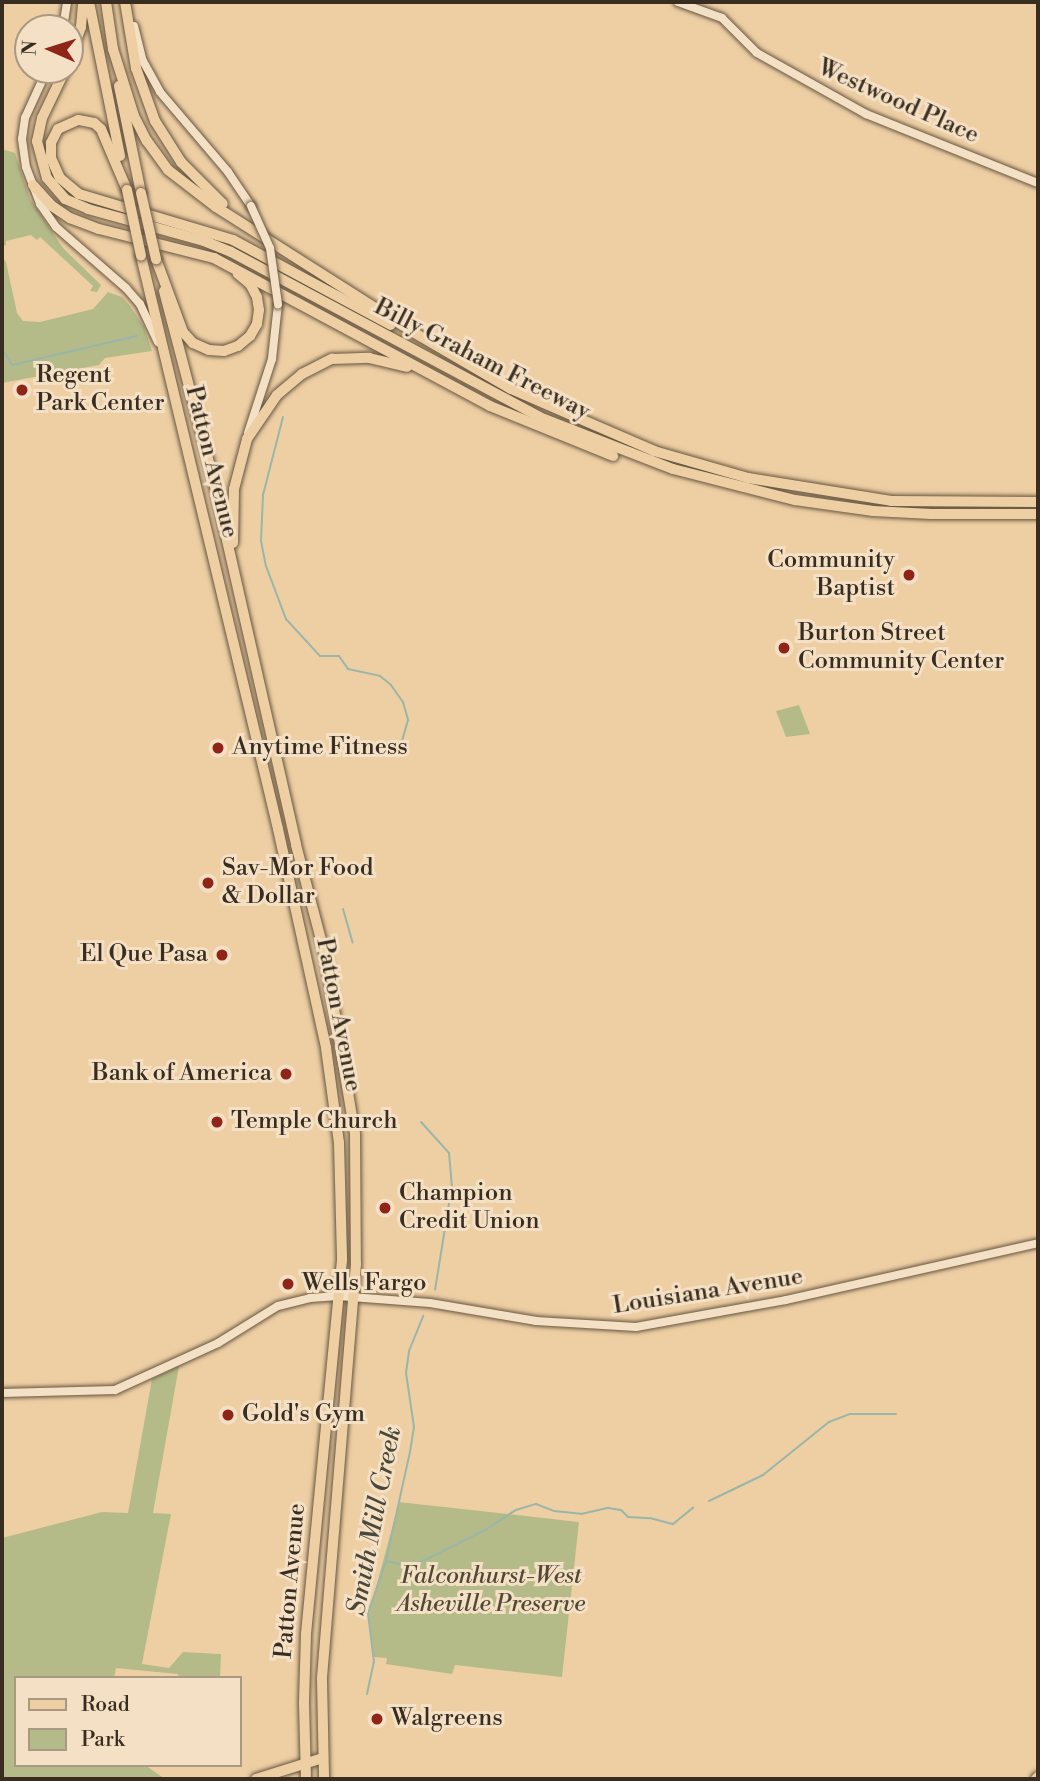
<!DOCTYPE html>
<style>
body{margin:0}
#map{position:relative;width:1040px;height:1781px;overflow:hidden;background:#eecfa4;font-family:"Libre Bodoni",serif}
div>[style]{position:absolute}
.green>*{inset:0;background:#b5bb88}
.stream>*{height:2px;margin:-1px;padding:0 1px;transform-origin:1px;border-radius:1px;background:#99b6a8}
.roads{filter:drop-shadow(0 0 2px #665641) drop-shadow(0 0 2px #665641)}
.minor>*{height:8px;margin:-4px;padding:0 4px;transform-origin:4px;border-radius:4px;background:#f4e0c4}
.major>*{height:10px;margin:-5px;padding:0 5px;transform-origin:5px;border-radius:5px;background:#eecfa4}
.highway>*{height:10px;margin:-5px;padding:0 5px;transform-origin:5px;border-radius:5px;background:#eecfa4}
.bridges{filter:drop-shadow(0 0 2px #665641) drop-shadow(0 0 2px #665641)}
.minor-bridge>*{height:8px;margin:-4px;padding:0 4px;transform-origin:4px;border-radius:4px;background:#f4e0c4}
.major-bridge>*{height:10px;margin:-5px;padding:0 5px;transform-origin:5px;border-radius:5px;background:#eecfa4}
.highway-bridge>*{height:10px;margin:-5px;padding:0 5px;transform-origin:5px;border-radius:5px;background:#eecfa4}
.dots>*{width:19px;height:19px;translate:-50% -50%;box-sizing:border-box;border:4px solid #f4e0c4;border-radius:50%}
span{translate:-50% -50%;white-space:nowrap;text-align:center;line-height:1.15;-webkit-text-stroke:6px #f4e0c4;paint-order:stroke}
.street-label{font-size:24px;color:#382d20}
.poi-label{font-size:24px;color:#382d20}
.left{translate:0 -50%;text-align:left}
.right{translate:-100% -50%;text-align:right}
.park-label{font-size:24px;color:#514935;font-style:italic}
.water-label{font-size:26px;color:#4b483b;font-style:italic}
.frame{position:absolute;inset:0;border:4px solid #382d20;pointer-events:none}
.legend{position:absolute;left:14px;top:1676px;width:228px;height:91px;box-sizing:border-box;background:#f4e0c4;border:2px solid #a99882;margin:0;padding:9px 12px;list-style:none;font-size:21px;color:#382d20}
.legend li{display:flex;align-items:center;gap:14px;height:35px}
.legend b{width:35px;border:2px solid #a99882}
.north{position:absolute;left:14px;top:14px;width:70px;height:70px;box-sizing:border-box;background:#f4e0c4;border:2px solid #a99882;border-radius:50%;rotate:273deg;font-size:19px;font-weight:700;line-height:28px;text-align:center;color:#382d20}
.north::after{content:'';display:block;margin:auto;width:24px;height:32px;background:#8f2418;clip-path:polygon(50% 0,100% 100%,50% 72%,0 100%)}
</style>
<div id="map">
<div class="green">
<div style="clip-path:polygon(2px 149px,15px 153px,30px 199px,63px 248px,101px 285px,97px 292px,90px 291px,93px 286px,40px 237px,37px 240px,31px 235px,6px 241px,6px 245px,2px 247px)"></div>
<div style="clip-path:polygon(2px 257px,6px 262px,17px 313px,23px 321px,40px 322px,93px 309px,108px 292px,122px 297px,130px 306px,144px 327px,152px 351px,105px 358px,99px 365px,2px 383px)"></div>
<div style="clip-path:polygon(799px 705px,810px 734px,786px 737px,776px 711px)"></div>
<div style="clip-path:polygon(179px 1366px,153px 1513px,171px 1514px,142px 1664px,169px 1668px,183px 1652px,221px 1654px,220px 1678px,179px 1678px,178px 1674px,116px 1668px,114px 1678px,16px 1678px,16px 1765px,145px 1765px,165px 1779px,2px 1779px,2px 1538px,102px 1512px,128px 1513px,152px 1379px)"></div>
<div style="clip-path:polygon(399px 1502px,579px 1522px,562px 1677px,455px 1665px,452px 1674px,386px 1664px,387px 1658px,373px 1657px,368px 1617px)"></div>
</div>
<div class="stream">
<div style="left:2px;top:323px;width:13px;rotate:90deg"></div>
<div style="left:2px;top:349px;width:19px;rotate:58deg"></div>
<div style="left:12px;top:365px;width:128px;rotate:-13.1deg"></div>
<div style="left:283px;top:417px;width:81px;rotate:104.4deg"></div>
<div style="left:263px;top:495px;width:46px;rotate:92.5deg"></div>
<div style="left:261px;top:541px;width:25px;rotate:79deg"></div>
<div style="left:266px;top:566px;width:57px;rotate:69.3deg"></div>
<div style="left:286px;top:619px;width:50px;rotate:47.4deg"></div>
<div style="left:320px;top:656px;width:19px"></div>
<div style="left:339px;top:656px;width:16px;rotate:55deg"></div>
<div style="left:348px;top:669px;width:33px;rotate:12deg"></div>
<div style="left:380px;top:676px;width:14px;rotate:39deg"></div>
<div style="left:391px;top:685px;width:21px;rotate:55deg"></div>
<div style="left:403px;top:702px;width:19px;rotate:74deg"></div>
<div style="left:408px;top:720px;width:29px;rotate:106deg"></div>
<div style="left:343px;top:909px;width:35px;rotate:74deg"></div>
<div style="left:421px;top:1122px;width:42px;rotate:47.9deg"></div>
<div style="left:449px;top:1153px;width:32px;rotate:85deg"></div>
<div style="left:452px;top:1185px;width:106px;rotate:99.2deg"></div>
<div style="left:709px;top:1501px;width:60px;rotate:-25.7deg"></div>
<div style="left:763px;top:1475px;width:85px;rotate:-38.8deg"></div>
<div style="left:829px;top:1422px;width:22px;rotate:-21deg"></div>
<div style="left:850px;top:1414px;width:46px"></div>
<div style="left:387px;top:1561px;width:22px;rotate:13deg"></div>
<div style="left:408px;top:1566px;width:20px;rotate:-20deg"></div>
<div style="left:427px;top:1559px;width:65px;rotate:-26.6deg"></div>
<div style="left:485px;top:1530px;width:37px;rotate:-33deg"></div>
<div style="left:516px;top:1510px;width:21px;rotate:-17deg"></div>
<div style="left:536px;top:1504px;width:19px;rotate:21deg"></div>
<div style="left:554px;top:1511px;width:27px;rotate:6deg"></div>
<div style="left:581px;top:1514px;width:28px;rotate:-13deg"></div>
<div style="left:608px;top:1508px;width:13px;rotate:9deg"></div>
<div style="left:621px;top:1510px;width:10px;rotate:45deg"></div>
<div style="left:628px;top:1517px;width:22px;rotate:3deg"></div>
<div style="left:650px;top:1518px;width:24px;rotate:15deg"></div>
<div style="left:673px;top:1524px;width:26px;rotate:-39deg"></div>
<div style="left:367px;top:1694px;width:33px;rotate:-78deg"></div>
<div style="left:374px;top:1662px;width:49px;rotate:-97deg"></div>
<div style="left:368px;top:1613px;width:55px;rotate:-70.9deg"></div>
<div style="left:386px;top:1561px;width:112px;rotate:-77.6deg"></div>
<div style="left:410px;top:1452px;width:25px;rotate:-81deg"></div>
<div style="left:414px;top:1427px;width:55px;rotate:-98.4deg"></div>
<div style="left:406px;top:1373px;width:22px;rotate:-82deg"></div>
<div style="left:409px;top:1351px;width:38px;rotate:-68deg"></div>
</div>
<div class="roads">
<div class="minor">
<div style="left:678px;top:2px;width:47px;rotate:20deg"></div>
<div style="left:722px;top:18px;width:49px;rotate:45deg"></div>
<div style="left:757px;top:53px;width:125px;rotate:29.2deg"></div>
<div style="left:866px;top:114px;width:185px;rotate:21.9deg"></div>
<div style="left:134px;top:26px;width:36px;rotate:76deg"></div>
<div style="left:143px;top:61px;width:35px;rotate:61deg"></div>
<div style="left:160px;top:92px;width:105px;rotate:49.6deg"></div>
<div style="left:228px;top:172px;width:41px;rotate:55.9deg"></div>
<div style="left:63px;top:28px;width:26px;rotate:-81deg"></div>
<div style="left:47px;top:70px;width:53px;rotate:114.6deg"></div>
<div style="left:25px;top:118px;width:21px;rotate:98deg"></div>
<div style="left:22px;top:139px;width:28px;rotate:82deg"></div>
<div style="left:26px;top:167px;width:40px;rotate:69deg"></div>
<div style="left:40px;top:204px;width:28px;rotate:55deg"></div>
<div style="left:56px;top:227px;width:93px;rotate:41.1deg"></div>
<div style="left:126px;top:288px;width:21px;rotate:49deg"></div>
<div style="left:140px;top:304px;width:42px;rotate:64.7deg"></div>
<div style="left:248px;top:433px;width:78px;rotate:-72deg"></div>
<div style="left:272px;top:359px;width:55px;rotate:-83.8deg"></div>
<div style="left:2px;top:1393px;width:113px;rotate:-1.5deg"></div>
<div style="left:115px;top:1390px;width:113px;rotate:-24.5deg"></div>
<div style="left:218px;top:1343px;width:70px;rotate:-31.7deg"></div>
<div style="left:278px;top:1306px;width:33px;rotate:-14deg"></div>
<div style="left:310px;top:1298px;width:28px;rotate:-4deg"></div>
<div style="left:338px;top:1296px;width:92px;rotate:4.4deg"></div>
<div style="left:430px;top:1303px;width:108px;rotate:9.6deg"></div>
<div style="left:536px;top:1321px;width:100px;rotate:3.4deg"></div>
<div style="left:636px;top:1327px;width:152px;rotate:-10.2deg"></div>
<div style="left:786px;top:1300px;width:258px;rotate:-12.7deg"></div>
</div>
<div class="major">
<div style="left:141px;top:256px;width:589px;rotate:76.55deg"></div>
<div style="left:278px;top:829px;width:224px;rotate:77.6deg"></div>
<div style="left:326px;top:1048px;width:96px;rotate:82.2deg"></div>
<div style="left:339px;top:1143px;width:117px;rotate:88.5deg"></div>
<div style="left:342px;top:1260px;width:376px;rotate:95.5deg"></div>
<div style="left:306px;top:1634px;width:69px;rotate:91.7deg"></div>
<div style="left:304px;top:1703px;width:76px;rotate:88.5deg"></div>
<div style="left:164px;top:291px;width:185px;rotate:75.3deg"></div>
<div style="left:211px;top:470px;width:385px;rotate:77.2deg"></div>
<div style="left:296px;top:845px;width:114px;rotate:75.2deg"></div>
<div style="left:325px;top:955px;width:181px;rotate:80.5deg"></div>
<div style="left:355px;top:1134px;width:130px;rotate:89.6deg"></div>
<div style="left:356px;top:1264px;width:417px;rotate:94.7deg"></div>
<div style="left:322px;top:1680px;width:99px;rotate:88.8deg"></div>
<div style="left:233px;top:543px;width:54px;rotate:-88.9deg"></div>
<div style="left:234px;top:489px;width:52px;rotate:-75.4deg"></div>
<div style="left:256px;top:1779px;width:70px;rotate:-17.4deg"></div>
<div style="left:1036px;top:1779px;width:3px;rotate:-45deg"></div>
</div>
<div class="highway">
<div style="left:89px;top:2px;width:157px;rotate:78.6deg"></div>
<div style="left:106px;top:2px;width:48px;rotate:81.5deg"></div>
<div style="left:113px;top:49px;width:70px;rotate:72.6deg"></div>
<div style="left:134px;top:116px;width:28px;rotate:63deg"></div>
<div style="left:147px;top:141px;width:36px;rotate:54deg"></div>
<div style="left:168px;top:170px;width:61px;rotate:37.6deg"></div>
<div style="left:216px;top:207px;width:233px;rotate:32.4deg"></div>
<div style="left:413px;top:332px;width:113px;rotate:30.2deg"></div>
<div style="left:511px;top:389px;width:156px;rotate:23.4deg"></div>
<div style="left:654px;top:451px;width:98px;rotate:16deg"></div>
<div style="left:748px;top:478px;width:145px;rotate:9.1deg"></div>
<div style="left:891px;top:501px;width:147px;rotate:0.4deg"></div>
<div style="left:125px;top:2px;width:67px;rotate:80.5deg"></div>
<div style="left:136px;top:68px;width:56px;rotate:70.3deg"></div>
<div style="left:155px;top:121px;width:49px;rotate:57.6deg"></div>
<div style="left:181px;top:162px;width:59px;rotate:45deg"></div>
<div style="left:70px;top:57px;width:32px;rotate:-70deg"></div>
<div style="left:81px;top:27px;width:25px;rotate:-85deg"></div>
<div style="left:65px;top:70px;width:53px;rotate:115.6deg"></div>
<div style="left:42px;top:118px;width:24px;rotate:102deg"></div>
<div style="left:37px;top:141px;width:38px;rotate:75deg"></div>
<div style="left:47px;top:178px;width:28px;rotate:49deg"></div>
<div style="left:65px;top:199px;width:25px;rotate:23deg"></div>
<div style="left:88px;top:209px;width:120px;rotate:15.4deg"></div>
<div style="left:204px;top:241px;width:29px;rotate:22deg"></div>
<div style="left:231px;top:252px;width:355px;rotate:28.1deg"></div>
<div style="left:544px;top:419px;width:138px;rotate:21.2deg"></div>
<div style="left:673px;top:469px;width:126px;rotate:14.3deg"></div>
<div style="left:795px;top:500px;width:79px;rotate:8deg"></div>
<div style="left:873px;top:511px;width:58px;rotate:3deg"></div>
<div style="left:931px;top:514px;width:107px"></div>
<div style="left:119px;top:86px;width:109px;rotate:78.4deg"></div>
<div style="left:33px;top:185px;width:28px;rotate:48deg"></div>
<div style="left:52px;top:206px;width:22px;rotate:34deg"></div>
<div style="left:70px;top:218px;width:31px;rotate:21deg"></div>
<div style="left:99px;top:229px;width:119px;rotate:14.2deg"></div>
<div style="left:214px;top:258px;width:313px;rotate:28.2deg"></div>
<div style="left:490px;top:406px;width:133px;rotate:22.1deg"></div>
<div style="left:127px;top:190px;width:66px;rotate:-113.1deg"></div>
<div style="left:101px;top:129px;width:9px;rotate:-139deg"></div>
<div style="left:94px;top:123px;width:16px;rotate:-169deg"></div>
<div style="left:78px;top:120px;width:22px;rotate:156deg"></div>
<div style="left:58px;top:129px;width:16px;rotate:117deg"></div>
<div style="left:51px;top:143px;width:15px;rotate:90deg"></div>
<div style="left:51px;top:158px;width:22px;rotate:66deg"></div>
<div style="left:60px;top:178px;width:25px;rotate:40deg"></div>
<div style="left:79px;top:194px;width:161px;rotate:16.6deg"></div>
<div style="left:233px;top:240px;width:179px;rotate:28.3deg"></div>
<div style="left:156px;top:259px;width:78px;rotate:69.7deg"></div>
<div style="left:183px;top:332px;width:15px;rotate:48deg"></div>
<div style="left:193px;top:343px;width:17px;rotate:24deg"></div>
<div style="left:209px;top:350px;width:15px;rotate:4deg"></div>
<div style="left:224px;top:351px;width:15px;rotate:-20deg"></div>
<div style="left:238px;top:346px;width:16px;rotate:-40deg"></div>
<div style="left:250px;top:336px;width:14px;rotate:-60deg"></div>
<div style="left:257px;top:324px;width:14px;rotate:-82deg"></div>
<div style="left:259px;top:310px;width:13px;rotate:-99deg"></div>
<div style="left:257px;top:297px;width:15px;rotate:-118deg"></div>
<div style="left:250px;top:284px;width:16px;rotate:-140deg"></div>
<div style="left:247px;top:439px;width:53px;rotate:-55.7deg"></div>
<div style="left:277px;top:395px;width:33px;rotate:-40deg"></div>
<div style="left:302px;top:374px;width:34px;rotate:-27deg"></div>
<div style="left:332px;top:359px;width:37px;rotate:-2deg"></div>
<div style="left:369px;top:358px;width:39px;rotate:13deg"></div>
</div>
</div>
<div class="bridges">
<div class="minor-bridge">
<div style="left:251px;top:206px;width:46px;rotate:65.7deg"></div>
<div style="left:270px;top:248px;width:57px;rotate:81.9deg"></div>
</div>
<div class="major-bridge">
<div style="left:127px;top:190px;width:67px;rotate:78deg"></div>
</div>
<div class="highway-bridge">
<div style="left:141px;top:193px;width:68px;rotate:77.2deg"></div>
</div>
</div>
<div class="dots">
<div style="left:22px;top:390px;background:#8f2418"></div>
<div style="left:909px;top:575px;background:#8f2418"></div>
<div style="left:784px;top:648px;background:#8f2418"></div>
<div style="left:218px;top:748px;background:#8f2418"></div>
<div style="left:208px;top:883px;background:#8f2418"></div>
<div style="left:222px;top:955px;background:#8f2418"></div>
<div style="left:286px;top:1074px;background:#8f2418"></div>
<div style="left:217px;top:1122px;background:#8f2418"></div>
<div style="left:385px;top:1208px;background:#8f2418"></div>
<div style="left:288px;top:1284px;background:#8f2418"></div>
<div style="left:228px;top:1415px;background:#8f2418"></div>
<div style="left:377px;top:1719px;background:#8f2418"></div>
</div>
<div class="street-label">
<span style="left:898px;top:102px;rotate:24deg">Westwood Place</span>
<span style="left:482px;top:360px;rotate:27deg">Billy Graham Freeway</span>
<span style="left:211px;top:462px;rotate:76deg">Patton Avenue</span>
<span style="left:338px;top:1015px;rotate:79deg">Patton Avenue</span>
<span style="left:708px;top:1292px;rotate:-9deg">Louisiana Avenue</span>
<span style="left:291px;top:1581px;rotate:-85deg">Patton Avenue</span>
</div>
<div class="poi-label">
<span class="left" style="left:36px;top:390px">Regent<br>Park Center</span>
<span class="right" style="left:895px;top:575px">Community<br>Baptist</span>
<span class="left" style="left:798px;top:648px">Burton Street<br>Community Center</span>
<span class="left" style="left:232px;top:748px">Anytime Fitness</span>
<span class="left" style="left:222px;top:883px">Sav-Mor Food<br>&amp; Dollar</span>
<span class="right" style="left:208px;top:955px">El Que Pasa</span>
<span class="right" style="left:272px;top:1074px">Bank of America</span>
<span class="left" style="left:231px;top:1122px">Temple Church</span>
<span class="left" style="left:399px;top:1208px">Champion<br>Credit Union</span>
<span class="left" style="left:302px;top:1284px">Wells Fargo</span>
<span class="left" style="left:242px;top:1415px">Gold's Gym</span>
<span class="left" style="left:391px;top:1719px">Walgreens</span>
</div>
<div class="park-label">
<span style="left:491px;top:1591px">Falconhurst-West<br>Asheville Preserve</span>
</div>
<div class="water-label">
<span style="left:375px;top:1521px;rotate:-79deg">Smith Mill Creek</span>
</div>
<div class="frame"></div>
<ul class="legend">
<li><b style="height:9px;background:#eecfa4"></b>Road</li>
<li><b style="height:19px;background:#b5bb88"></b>Park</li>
</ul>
<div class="north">N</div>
</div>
